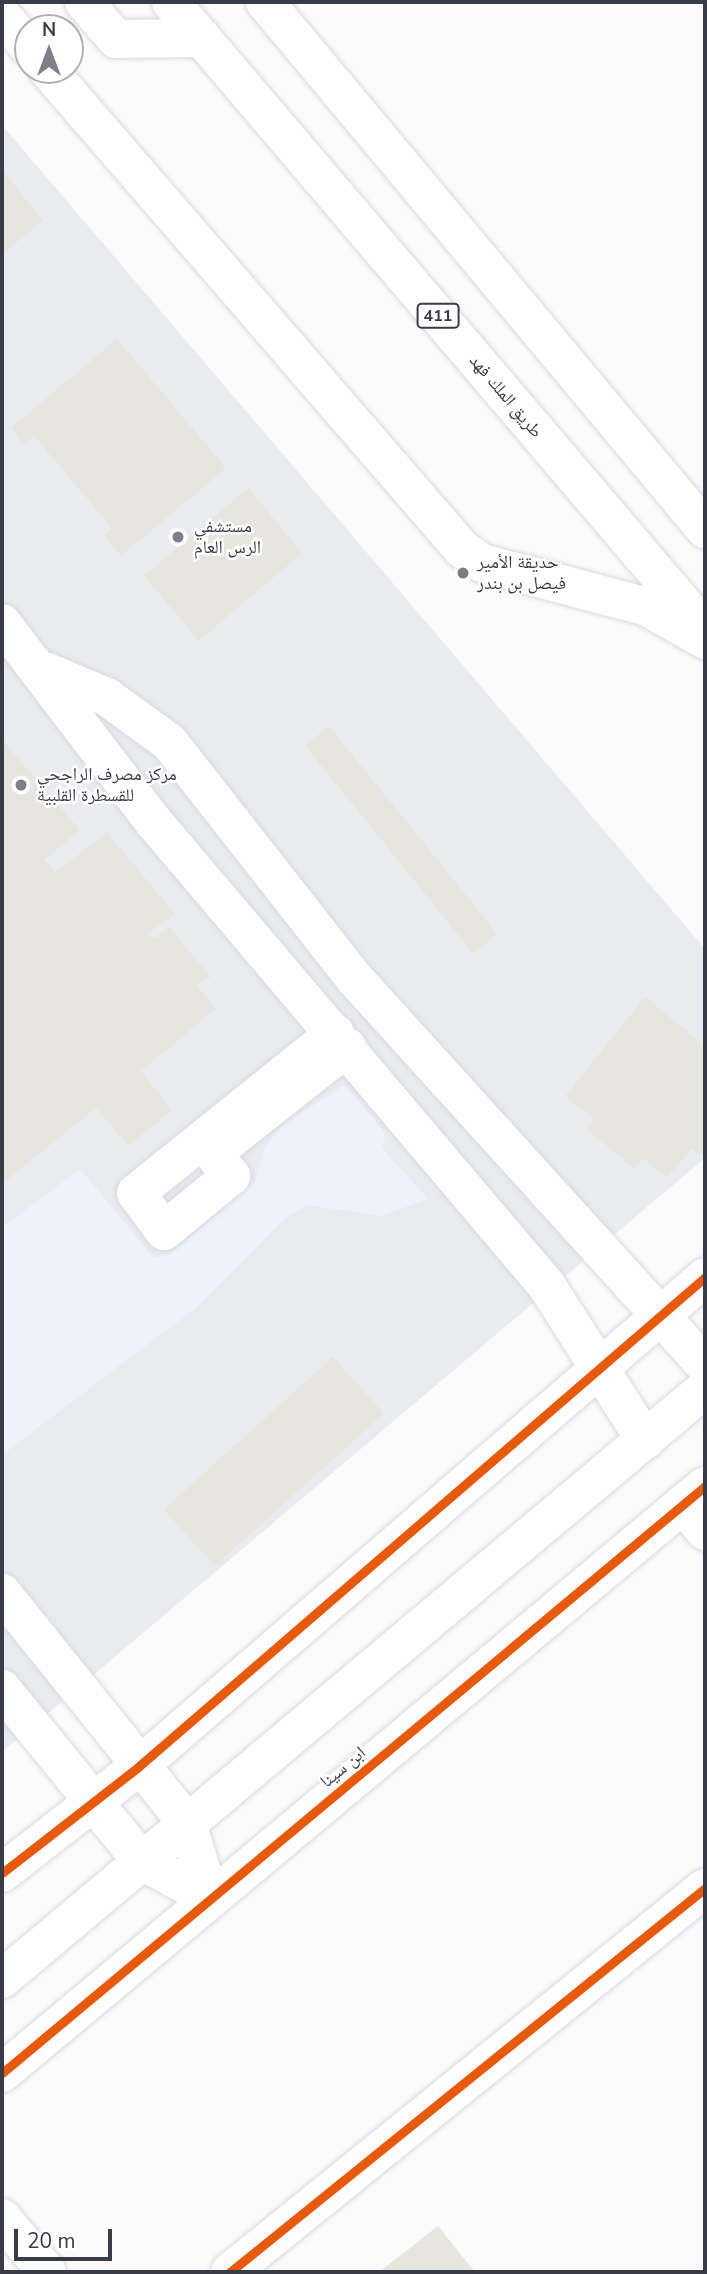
<!DOCTYPE html>
<meta charset="utf-8">
<style>
body{margin:0}
#map{position:relative;width:707px;height:2274px;overflow:hidden;background:#fbfbfb;font-family:"Nunito Sans","Noto Naskh Arabic",sans-serif}
div>[style]{position:absolute}
.built>*{inset:0;background:#e9ebef}
.green>*{inset:0;background:#eef2fd}
.building>*{inset:0;background:#e7e6de;transform-origin:0 0}
.roads{filter:drop-shadow(0 0 2px #d8d9e0) drop-shadow(0 0 2px #d8d9e0)}
.minor>*{height:38px;margin:-19px;padding:0 19px;transform-origin:19px;border-radius:19px;background:#fefefe}
.major>*{height:38px;margin:-19px;padding:0 19px;transform-origin:19px;border-radius:19px;background:#fefefe}
.cycleway>*{height:9px;margin:-4.5px;padding:0 4.5px;transform-origin:4.5px;border-radius:4.5px;background:#e8590c}
.dots>*{width:19px;height:19px;translate:-50% -50%;box-sizing:border-box;border:4px solid #fff;border-radius:50%}
span{translate:-50% -50%;white-space:nowrap;text-align:center;line-height:1.15;-webkit-text-stroke:5px #fff;paint-order:stroke}
.shield-label span{padding:2px 5px;background:#fff;border:2px solid;border-radius:5px;-webkit-text-stroke-width:0}
.shield-label{font-size:16px;color:#383c48;font-weight:700}
.street-label{font-size:18px;color:#383c48}
.poi-label{font-size:18px;color:#383c48}
.left{translate:0 -50%;text-align:left}
.frame{position:absolute;inset:0;border:4px solid #383c48;pointer-events:none}
.north{position:absolute;left:14px;top:14px;width:70px;height:70px;box-sizing:border-box;background:#fff;border:2px solid #afb1b6;border-radius:50%;rotate:0deg;font-size:19px;font-weight:700;line-height:28px;text-align:center;color:#383c48}
.north::after{content:'';display:block;margin:auto;width:24px;height:32px;background:#7c7f87;clip-path:polygon(50% 0,100% 100%,50% 72%,0 100%)}
.scale{position:absolute;left:14px;top:2229px;width:98px;height:32px;box-sizing:border-box;border:4px solid #383c48;border-top:0;padding-left:9px;font-size:21px;line-height:24px;white-space:nowrap;color:#383c48;-webkit-text-stroke:5px #fff;paint-order:stroke}
</style>
<div id="map">
<div class="built">
<div style="clip-path:polygon(2px 125px,705px 949px,705px 1158px,2px 1752px)"></div>
</div>
<div class="green">
<div style="clip-path:polygon(345px 1085px,385px 1133px,382px 1148px,428px 1199px,381px 1216px,307px 1205px,285px 1218px,197px 1307px,2px 1455px,2px 1228px,80px 1169px,154px 1258px,170px 1254px,256px 1180px,265px 1147px,282px 1125px)"></div>
</div>
<div class="building">
<div style="clip-path:polygon(2px 169px,43px 221px,2px 254px)"></div>
<div style="clip-path:polygon(117px 339px,226px 468px,121px 556px,104px 535px,112px 528px,34px 436px,24px 444px,11px 428px)"></div>
<div style="left:248px;top:488px;width:85px;height:136px;rotate:50deg"></div>
<div style="left:329px;top:726px;width:268px;height:31px;rotate:51deg"></div>
<div style="clip-path:polygon(2px 740px,80px 830px,44px 860px,55px 872px,28px 894px,107px 832px,175px 914px,146px 934px,155px 938px,169px 927px,211px 977px,196px 984px,216px 1009px,141px 1071px,172px 1110px,128px 1146px,96px 1108px,2px 1184px)"></div>
<div style="clip-path:polygon(645px 997px,705px 1046px,705px 1157px,691px 1149px,667px 1178px,643px 1158px,634px 1168px,586px 1129px,594px 1119px,565px 1096px)"></div>
<div style="left:333px;top:1357px;width:76px;height:228px;rotate:48deg"></div>
<div style="clip-path:polygon(438px 2226px,475px 2272px,379px 2272px)"></div>
</div>
<div class="roads">
<div class="minor">
<div style="left:84px;top:2px;width:49px;rotate:49.1deg"></div>
<div style="left:116px;top:39px;width:86px;rotate:-0.7deg"></div>
<div style="left:2px;top:623px;width:249px;rotate:52.7deg"></div>
<div style="left:153px;top:821px;width:609px;rotate:49.72deg"></div>
<div style="left:547px;top:1286px;width:183px;rotate:57.5deg"></div>
<div style="left:45px;top:671px;width:67px;rotate:22.8deg"></div>
<div style="left:107px;top:697px;width:77px;rotate:36deg"></div>
<div style="left:169px;top:742px;width:301px;rotate:51.9deg"></div>
<div style="left:355px;top:979px;width:521px;rotate:47.8deg"></div>
<div style="left:335px;top:1033px;width:255px;rotate:141.2deg"></div>
<div style="left:136px;top:1193px;width:47px;rotate:53.6deg"></div>
<div style="left:164px;top:1231px;width:87px;rotate:-39.4deg"></div>
<div style="left:231px;top:1176px;width:29px;rotate:-128deg"></div>
<div style="left:213px;top:1153px;width:171px;rotate:-38.3deg"></div>
<div style="left:683px;top:1504px;width:35px;rotate:51deg"></div>
<div style="left:2px;top:1593px;width:295px;rotate:51.2deg"></div>
<div style="left:187px;top:1823px;width:78px;rotate:73deg"></div>
<div style="left:2px;top:1689px;width:222px;rotate:50.9deg"></div>
<div style="left:142px;top:1861px;width:77px;rotate:28.6deg"></div>
<div style="left:2px;top:1873px;width:172px;rotate:-37.9deg"></div>
<div style="left:138px;top:1767px;width:749px;rotate:-40.83deg"></div>
<div style="left:2px;top:1979px;width:918px;rotate:-40.01deg"></div>
<div style="left:2px;top:2073px;width:916px;rotate:-39.86deg"></div>
<div style="left:2px;top:2218px;width:70px;rotate:50.2deg"></div>
<div style="left:230px;top:2272px;width:611px;rotate:-38.95deg"></div>
</div>
<div class="major">
<div style="left:171px;top:2px;width:821px;rotate:49.6deg"></div>
<div style="left:265px;top:2px;width:687px;rotate:50.14deg"></div>
<div style="left:2px;top:16px;width:40px;rotate:49deg"></div>
<div style="left:48px;top:70px;width:633px;rotate:49.16deg"></div>
<div style="left:462px;top:549px;width:24px;rotate:35deg"></div>
<div style="left:482px;top:563px;width:171px;rotate:14.9deg"></div>
<div style="left:647px;top:607px;width:67px;rotate:29.6deg"></div>
</div>
</div>
<div class="cycleway">
<div style="left:2px;top:1873px;width:172px;rotate:-37.9deg"></div>
<div style="left:138px;top:1767px;width:749px;rotate:-40.83deg"></div>
<div style="left:2px;top:2073px;width:916px;rotate:-39.86deg"></div>
<div style="left:230px;top:2272px;width:611px;rotate:-38.95deg"></div>
</div>
<div class="dots">
<div style="left:178px;top:537px;background:#7c7f87"></div>
<div style="left:463px;top:573px;background:#7c7f87"></div>
<div style="left:21px;top:785px;background:#7c7f87"></div>
</div>
<div class="shield-label">
<span style="left:438px;top:316px">411</span>
</div>
<div class="street-label">
<span style="left:506px;top:396px;rotate:50deg">طريق الملك فهد</span>
<span style="left:343px;top:1767px;rotate:-40deg">ابن سينا</span>
</div>
<div class="poi-label">
<span class="left" style="left:194px;top:537px">مستشفي<br>الرس العام</span>
<span class="left" style="left:477px;top:573px">حديقة الأمير<br>فيصل بن بندر</span>
<span class="left" style="left:37px;top:785px">مركز مصرف الراجحي<br>للقسطرة القلبية</span>
</div>
<div class="frame"></div>
<div class="north">N</div>
<div class="scale">20 m</div>
</div>
